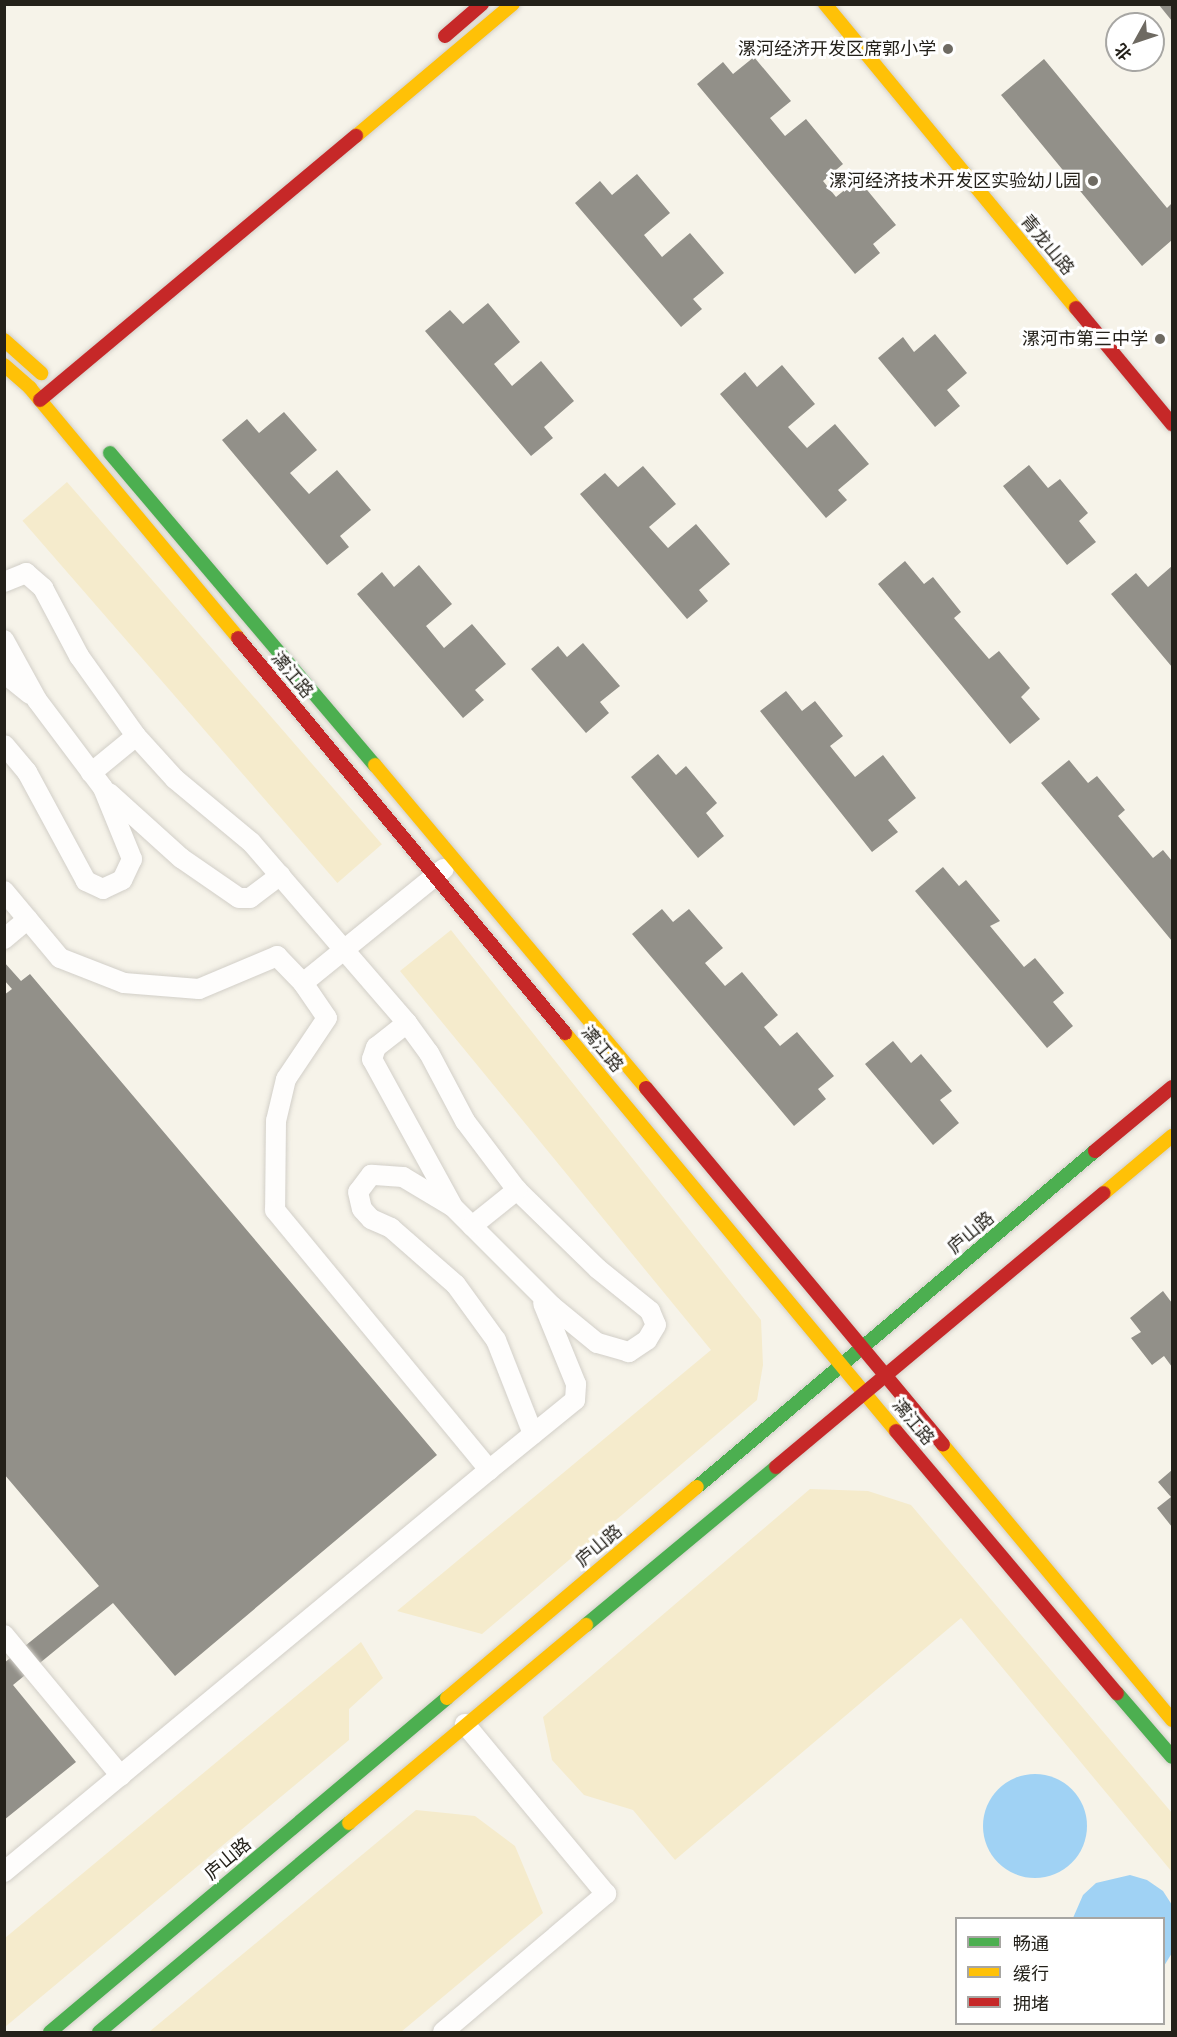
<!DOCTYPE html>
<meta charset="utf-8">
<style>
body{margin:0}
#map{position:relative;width:1177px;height:2037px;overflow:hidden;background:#f6f3e9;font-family:"Asap Condensed","Noto Sans SC",sans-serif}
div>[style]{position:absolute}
.green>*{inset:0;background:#f5ebcc;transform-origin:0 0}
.water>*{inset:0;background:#a0d2f4}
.round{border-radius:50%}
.building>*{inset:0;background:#929089}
.roads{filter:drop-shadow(0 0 2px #d2cfc8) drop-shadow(0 0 2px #d2cfc8)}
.street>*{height:20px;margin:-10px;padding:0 10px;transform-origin:10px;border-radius:10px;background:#fefdfc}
.fast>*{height:14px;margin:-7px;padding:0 7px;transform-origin:7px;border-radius:7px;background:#4caf50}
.slow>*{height:14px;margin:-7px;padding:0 7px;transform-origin:7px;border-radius:7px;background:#ffc107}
.jam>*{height:14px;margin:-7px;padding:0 7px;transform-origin:7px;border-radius:7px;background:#c62828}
.dots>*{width:16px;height:16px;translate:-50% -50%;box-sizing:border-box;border:3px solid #fff;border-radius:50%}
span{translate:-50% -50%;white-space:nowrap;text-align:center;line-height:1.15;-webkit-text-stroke:6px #fff;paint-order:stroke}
.poi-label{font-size:18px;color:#24211a}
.right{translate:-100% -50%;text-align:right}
.street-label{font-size:18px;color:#24211a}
.frame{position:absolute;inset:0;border:6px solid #24211a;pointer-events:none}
.legend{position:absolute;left:955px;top:1917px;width:210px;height:108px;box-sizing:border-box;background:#fff;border:2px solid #a7a6a3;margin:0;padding:8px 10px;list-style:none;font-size:18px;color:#24211a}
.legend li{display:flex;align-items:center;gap:12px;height:30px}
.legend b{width:30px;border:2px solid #a7a6a3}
.north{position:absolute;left:1105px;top:12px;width:60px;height:60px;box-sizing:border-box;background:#fff;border:2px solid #a7a6a3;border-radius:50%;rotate:230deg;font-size:16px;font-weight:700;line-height:24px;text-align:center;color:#24211a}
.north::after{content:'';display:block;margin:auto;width:21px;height:27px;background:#6e6a62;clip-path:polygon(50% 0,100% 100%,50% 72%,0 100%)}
</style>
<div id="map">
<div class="green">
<div style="left:67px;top:482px;width:480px;height:59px;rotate:49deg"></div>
<div style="clip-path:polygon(451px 930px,761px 1320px,763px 1365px,757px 1400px,482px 1634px,397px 1611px,711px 1350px,400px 971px)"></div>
<div style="clip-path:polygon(810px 1489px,868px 1491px,911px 1505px,1172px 1813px,1172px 1872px,961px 1618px,675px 1860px,633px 1810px,584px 1795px,552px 1760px,543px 1717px)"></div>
<div style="clip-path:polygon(361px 1642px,383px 1678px,349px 1709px,349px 1740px,5px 2027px,5px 1938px)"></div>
<div style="clip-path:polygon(416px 1810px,475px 1816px,515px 1846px,543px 1913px,401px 2032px,149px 2032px)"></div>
</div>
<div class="water">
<div class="round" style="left:983px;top:1774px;width:104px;height:104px"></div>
<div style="clip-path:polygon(1130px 1875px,1147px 1880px,1163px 1891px,1172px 1905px,1172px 1953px,1164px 1966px,1164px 1918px,1073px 1918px,1083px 1895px,1096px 1883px)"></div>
</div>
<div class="building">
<div style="clip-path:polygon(1159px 5px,1172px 5px,1172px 21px)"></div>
<div style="clip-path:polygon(754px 57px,791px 101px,770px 118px,785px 136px,806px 119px,843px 164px,823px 181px,836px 197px,858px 179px,896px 225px,873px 244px,880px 253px,855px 274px,697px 84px,723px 62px,733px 74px)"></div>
<div style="clip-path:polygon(1044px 59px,1167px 208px,1172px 203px,1172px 240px,1142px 266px,1001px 95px)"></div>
<div style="clip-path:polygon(637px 174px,670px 213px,644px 235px,662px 257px,690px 233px,724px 273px,693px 299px,702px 309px,681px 327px,575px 203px,600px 181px,612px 195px)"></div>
<div style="clip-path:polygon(488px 303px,520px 342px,494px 364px,512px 386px,541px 361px,574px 401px,544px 427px,553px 438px,531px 456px,425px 331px,450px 310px,463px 324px)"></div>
<div style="clip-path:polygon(935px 334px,967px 373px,947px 390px,960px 406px,935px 427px,878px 358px,903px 337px,914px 352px)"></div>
<div style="clip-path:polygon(782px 365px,815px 404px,788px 427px,807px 448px,835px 424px,869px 464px,838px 490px,847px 500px,826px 518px,720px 394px,745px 372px,757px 387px)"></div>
<div style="clip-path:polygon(284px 412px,317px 450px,290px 473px,309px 494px,337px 470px,371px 510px,340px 536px,349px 547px,327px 565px,222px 440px,247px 419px,259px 433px)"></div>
<div style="clip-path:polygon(1029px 465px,1048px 488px,1060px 479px,1088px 513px,1079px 521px,1096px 542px,1067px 565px,1003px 486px)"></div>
<div style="clip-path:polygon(643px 466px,676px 504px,649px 527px,668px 548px,696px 524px,730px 564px,699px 590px,708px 601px,687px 619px,580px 494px,605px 473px,618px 487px)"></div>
<div style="clip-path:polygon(905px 561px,924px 584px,933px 577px,961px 612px,954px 618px,989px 659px,999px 651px,1030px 688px,1021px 697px,1040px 719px,1010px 744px,878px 584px)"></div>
<div style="clip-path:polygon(419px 565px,452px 604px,426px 626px,444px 648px,472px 624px,506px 664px,475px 690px,484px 700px,463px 718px,357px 594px,382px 572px,394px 587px)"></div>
<div style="clip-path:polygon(1172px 566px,1172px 667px,1111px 594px,1136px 573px,1148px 587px)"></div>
<div style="clip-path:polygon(583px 643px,620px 686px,600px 702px,609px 713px,586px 733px,531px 669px,558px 646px,567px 657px)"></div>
<div style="clip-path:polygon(786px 691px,802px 711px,815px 701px,843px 736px,830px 746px,855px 777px,883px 755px,916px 798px,888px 820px,898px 832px,872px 852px,760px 711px)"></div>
<div style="clip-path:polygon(658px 754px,676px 775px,686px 766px,717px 803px,706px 813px,724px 836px,698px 858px,631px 777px)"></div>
<div style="clip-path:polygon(1069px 760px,1088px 783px,1097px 776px,1125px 810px,1118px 816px,1153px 858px,1163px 850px,1172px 861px,1172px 941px,1041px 783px)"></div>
<div style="clip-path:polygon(943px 867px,959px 886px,966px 880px,1000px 921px,990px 926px,1024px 967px,1035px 958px,1064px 993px,1053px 1002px,1073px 1026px,1047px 1048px,915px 891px)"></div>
<div style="clip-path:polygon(662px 909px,673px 922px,689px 909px,723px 948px,705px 963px,725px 986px,742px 972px,778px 1015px,764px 1027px,780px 1046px,797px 1032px,834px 1076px,818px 1089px,826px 1099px,794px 1126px,632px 934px)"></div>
<div style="clip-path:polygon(4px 962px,21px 981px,30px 974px,437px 1455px,175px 1676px,113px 1603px,13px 1685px,76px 1762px,4px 1820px,4px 1663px,99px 1586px,4px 1474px,4px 995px,12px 989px,4px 980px)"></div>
<div style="clip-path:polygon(893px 1041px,911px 1063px,921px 1054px,952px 1091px,940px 1100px,959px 1123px,933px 1145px,865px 1064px)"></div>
<div style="clip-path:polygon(1163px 1291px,1172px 1303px,1172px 1367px,1164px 1356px,1152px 1365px,1131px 1338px,1141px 1332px,1130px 1318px)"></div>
<div style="clip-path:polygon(1172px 1470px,1172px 1527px,1157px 1508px,1171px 1497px,1158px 1482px)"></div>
</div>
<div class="roads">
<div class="street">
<div style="left:4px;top:582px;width:24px;rotate:-22deg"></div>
<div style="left:26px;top:573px;width:23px;rotate:41deg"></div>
<div style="left:43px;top:588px;width:77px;rotate:62.1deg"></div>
<div style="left:79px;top:656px;width:98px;rotate:54.5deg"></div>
<div style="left:136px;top:736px;width:58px;rotate:47.8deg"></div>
<div style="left:175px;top:779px;width:99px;rotate:39.7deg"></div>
<div style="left:251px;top:842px;width:239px;rotate:49.2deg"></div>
<div style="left:407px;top:1023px;width:37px;rotate:54deg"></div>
<div style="left:429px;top:1053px;width:77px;rotate:62.1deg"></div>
<div style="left:465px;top:1121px;width:86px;rotate:53deg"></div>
<div style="left:517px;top:1190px;width:113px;rotate:44.3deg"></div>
<div style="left:598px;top:1269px;width:67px;rotate:38.9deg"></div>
<div style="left:650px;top:1311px;width:15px;rotate:67deg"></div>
<div style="left:656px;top:1325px;width:17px;rotate:121deg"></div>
<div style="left:647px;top:1340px;width:22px;rotate:146deg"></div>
<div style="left:629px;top:1352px;width:33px;rotate:-164deg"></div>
<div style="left:597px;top:1343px;width:58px;rotate:-140.6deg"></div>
<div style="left:552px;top:1306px;width:140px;rotate:-135deg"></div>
<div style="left:453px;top:1207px;width:58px;rotate:-149deg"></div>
<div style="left:403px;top:1177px;width:32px;rotate:-176deg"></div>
<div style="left:371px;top:1175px;width:21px;rotate:127deg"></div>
<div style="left:358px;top:1192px;width:17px;rotate:77deg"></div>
<div style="left:362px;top:1209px;width:13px;rotate:48deg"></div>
<div style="left:371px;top:1219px;width:22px;rotate:24deg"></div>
<div style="left:391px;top:1228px;width:86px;rotate:41.2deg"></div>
<div style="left:456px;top:1285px;width:68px;rotate:54deg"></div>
<div style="left:496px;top:1340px;width:101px;rotate:68.5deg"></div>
<div style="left:4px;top:640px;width:68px;rotate:61.2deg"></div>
<div style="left:37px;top:700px;width:110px;rotate:53.1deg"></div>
<div style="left:103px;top:788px;width:77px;rotate:67.8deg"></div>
<div style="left:132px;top:859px;width:23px;rotate:115deg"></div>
<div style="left:122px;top:880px;width:21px;rotate:155deg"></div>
<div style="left:103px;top:889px;width:19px;rotate:-155deg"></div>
<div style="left:86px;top:881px;width:124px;rotate:-118.4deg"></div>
<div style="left:27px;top:772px;width:35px;rotate:-130deg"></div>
<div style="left:4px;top:673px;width:33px;rotate:39deg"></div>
<div style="left:91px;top:773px;width:58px;rotate:-39.4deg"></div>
<div style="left:109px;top:793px;width:97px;rotate:42.1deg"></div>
<div style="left:181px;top:858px;width:70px;rotate:34.6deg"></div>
<div style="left:239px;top:898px;width:11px"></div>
<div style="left:250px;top:898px;width:38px;rotate:-37deg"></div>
<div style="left:4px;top:891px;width:87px;rotate:50.1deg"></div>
<div style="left:60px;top:958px;width:69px;rotate:21.3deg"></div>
<div style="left:124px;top:983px;width:75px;rotate:4.6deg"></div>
<div style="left:199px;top:989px;width:85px;rotate:-22.9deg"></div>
<div style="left:277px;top:956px;width:37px;rotate:46deg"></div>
<div style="left:303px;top:983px;width:42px;rotate:55.6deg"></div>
<div style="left:327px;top:1018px;width:73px;rotate:123.9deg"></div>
<div style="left:286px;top:1079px;width:43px;rotate:103.4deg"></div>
<div style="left:276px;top:1121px;width:89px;rotate:90.6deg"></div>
<div style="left:275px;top:1210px;width:337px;rotate:50.5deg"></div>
<div style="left:489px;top:1470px;width:630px;rotate:140.35deg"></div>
<div style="left:4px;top:939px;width:31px;rotate:-40deg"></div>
<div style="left:303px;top:983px;width:181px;rotate:-39deg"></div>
<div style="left:407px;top:1023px;width:39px;rotate:142deg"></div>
<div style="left:376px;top:1047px;width:13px;rotate:108deg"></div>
<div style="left:372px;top:1059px;width:166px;rotate:61.3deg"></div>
<div style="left:472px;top:1226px;width:58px;rotate:-38.7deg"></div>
<div style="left:489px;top:1470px;width:111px;rotate:-39.1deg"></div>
<div style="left:575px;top:1400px;width:16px;rotate:-86deg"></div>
<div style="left:576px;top:1384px;width:87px;rotate:-112.2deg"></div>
<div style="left:4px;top:1635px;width:183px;rotate:50.3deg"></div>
<div style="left:443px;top:2032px;width:214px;rotate:-40.3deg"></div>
<div style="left:606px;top:1894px;width:221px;rotate:-129.7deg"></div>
</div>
<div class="fast">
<div style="left:110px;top:453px;width:409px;rotate:49.7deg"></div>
<div style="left:697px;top:1487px;width:521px;rotate:-40.17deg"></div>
<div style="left:586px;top:1625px;width:247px;rotate:-39.7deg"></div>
<div style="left:1117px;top:1693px;width:84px;rotate:49.3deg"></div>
<div style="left:50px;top:2032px;width:519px;rotate:-40.07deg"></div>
<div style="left:99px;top:2032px;width:326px;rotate:-39.9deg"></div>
</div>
<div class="slow">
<div style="left:825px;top:4px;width:394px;rotate:50.5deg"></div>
<div style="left:356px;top:136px;width:205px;rotate:-40.1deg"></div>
<div style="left:4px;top:340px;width:50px;rotate:41.7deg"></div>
<div style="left:4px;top:365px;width:35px;rotate:41deg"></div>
<div style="left:30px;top:388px;width:325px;rotate:50.2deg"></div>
<div style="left:375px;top:765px;width:422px;rotate:50deg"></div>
<div style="left:565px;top:1033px;width:518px;rotate:50.25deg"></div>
<div style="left:1104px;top:1193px;width:89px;rotate:-40deg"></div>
<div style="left:943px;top:1445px;width:358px;rotate:50.2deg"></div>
<div style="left:447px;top:1698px;width:327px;rotate:-40.2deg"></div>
<div style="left:349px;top:1823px;width:309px;rotate:-39.9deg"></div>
</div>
<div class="jam">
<div style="left:445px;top:36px;width:49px;rotate:-40.9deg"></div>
<div style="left:1076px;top:308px;width:151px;rotate:50.4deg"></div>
<div style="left:40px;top:400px;width:412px;rotate:-39.9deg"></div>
<div style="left:238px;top:638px;width:513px;rotate:50.38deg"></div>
<div style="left:646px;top:1088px;width:464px;rotate:50.2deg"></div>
<div style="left:1095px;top:1151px;width:100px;rotate:-39.7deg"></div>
<div style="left:896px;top:1431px;width:343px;rotate:49.9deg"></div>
<div style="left:776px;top:1467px;width:427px;rotate:-39.9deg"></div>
</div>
</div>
<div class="dots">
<div style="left:948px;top:49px;background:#6e6a62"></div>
<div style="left:1093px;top:181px;background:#6e6a62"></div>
<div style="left:1160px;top:339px;background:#6e6a62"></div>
</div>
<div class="poi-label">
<span class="right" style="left:936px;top:49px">漯河经济开发区席郭小学</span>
<span class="right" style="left:1081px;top:181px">漯河经济技术开发区实验幼儿园</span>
<span class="right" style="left:1148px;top:339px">漯河市第三中学</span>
</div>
<div class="street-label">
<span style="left:1047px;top:245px;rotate:50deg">青龙山路</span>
<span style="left:292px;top:675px;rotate:50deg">漓江路</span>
<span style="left:602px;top:1049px;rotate:50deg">漓江路</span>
<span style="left:971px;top:1233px;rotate:-40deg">庐山路</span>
<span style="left:913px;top:1422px;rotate:50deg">漓江路</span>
<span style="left:599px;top:1546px;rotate:-40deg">庐山路</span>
<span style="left:228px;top:1859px;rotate:-40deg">庐山路</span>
</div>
<div class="frame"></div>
<ul class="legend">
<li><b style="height:8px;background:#4caf50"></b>畅通</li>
<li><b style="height:8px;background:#ffc107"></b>缓行</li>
<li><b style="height:8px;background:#c62828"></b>拥堵</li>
</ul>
<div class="north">北</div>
</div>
